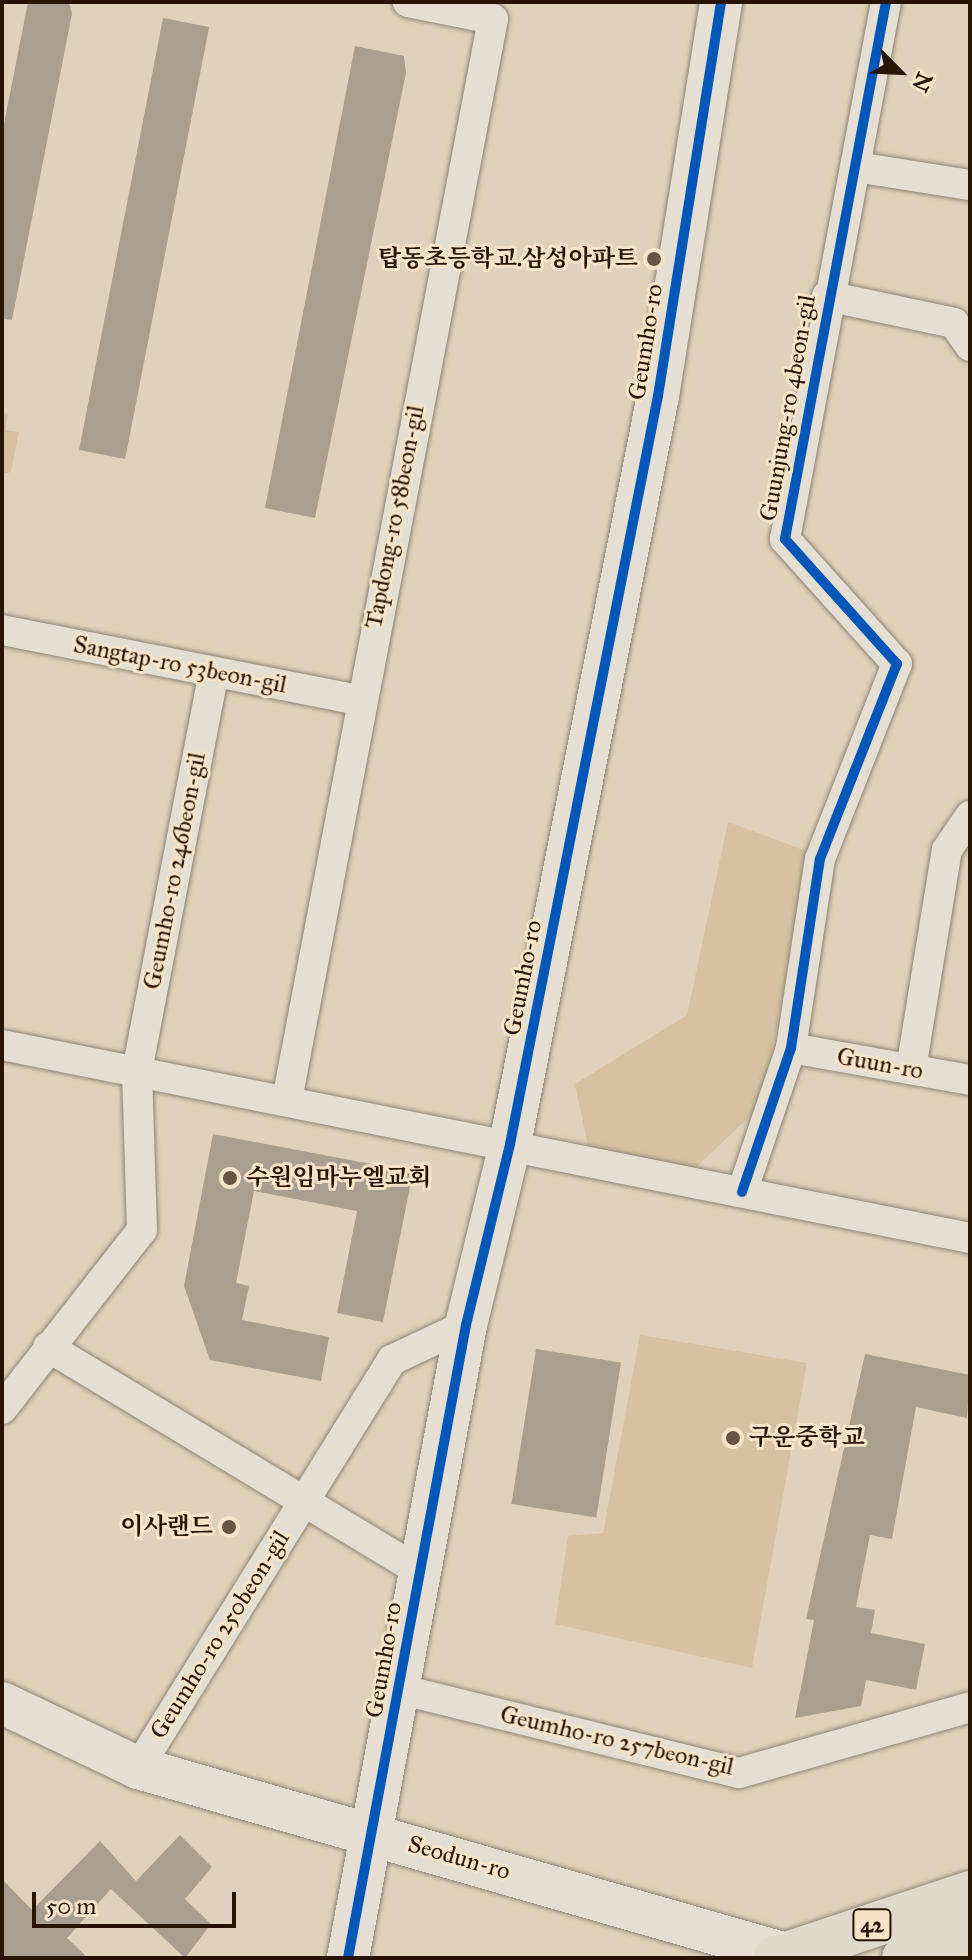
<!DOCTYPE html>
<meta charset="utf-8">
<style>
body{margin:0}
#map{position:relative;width:972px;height:1960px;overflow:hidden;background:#e0d2ba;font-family:"IM FELL Great Primer","Noto Serif KR",serif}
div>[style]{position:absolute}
.green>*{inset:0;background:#d6c2a2}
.building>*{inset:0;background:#aa9f8f;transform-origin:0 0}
.roads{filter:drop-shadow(0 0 2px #8e8475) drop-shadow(0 0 2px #8e8475)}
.street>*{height:30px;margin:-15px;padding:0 15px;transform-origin:15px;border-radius:15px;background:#e5ded3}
.secondary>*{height:42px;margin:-21px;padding:0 21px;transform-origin:21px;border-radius:21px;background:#e5ded3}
.primary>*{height:44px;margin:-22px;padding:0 22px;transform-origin:22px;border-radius:22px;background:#e1d9cb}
.cycleway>*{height:10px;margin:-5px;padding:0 5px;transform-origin:5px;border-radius:5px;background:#0057b8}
.dots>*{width:22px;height:22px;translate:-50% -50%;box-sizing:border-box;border:4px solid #f5e4c8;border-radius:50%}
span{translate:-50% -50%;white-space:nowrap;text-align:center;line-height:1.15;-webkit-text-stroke:6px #f5e4c8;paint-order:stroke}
.shield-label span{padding:2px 6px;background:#f5e4c8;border:2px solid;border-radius:6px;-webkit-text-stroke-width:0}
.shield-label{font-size:22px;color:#281403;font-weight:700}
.poi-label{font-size:24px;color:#281403;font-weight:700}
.right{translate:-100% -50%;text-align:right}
.left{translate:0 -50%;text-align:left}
.street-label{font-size:24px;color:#281403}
.frame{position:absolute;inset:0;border:4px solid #281403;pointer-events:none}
.north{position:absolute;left:860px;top:32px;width:80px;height:80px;-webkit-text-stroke:6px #f5e4c8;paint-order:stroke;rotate:114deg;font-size:22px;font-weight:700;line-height:32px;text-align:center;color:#281403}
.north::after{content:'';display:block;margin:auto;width:28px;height:36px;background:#281403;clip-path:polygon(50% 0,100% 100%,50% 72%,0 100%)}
.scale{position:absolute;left:32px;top:1892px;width:204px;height:36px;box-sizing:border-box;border:4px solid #281403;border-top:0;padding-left:10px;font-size:24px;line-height:28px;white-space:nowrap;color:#281403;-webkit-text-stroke:6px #f5e4c8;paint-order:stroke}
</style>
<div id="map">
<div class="green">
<div style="clip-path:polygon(2px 413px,8px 414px,6px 430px,19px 432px,11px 472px,2px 474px)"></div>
<div style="clip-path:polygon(728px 822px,809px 852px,762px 1105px,693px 1170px,589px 1152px,575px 1084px,687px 1015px)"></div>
<div style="clip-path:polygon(640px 1335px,807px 1363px,752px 1668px,555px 1624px,568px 1536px,603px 1533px)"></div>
</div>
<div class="building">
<div style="clip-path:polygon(28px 2px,69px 2px,72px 14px,12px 320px,2px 319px,2px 134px)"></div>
<div style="left:163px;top:18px;width:47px;height:440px;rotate:11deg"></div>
<div style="clip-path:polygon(355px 46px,404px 56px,406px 73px,315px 518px,265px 508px)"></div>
<div style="clip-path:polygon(213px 1134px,413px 1172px,383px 1322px,337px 1313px,357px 1211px,254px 1191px,236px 1283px,249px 1286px,242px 1320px,329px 1337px,321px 1381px,210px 1360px,184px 1286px)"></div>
<div style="left:536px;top:1349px;width:86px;height:157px;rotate:9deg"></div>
<div style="clip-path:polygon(865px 1354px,970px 1375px,967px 1418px,916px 1407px,892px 1539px,870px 1535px,856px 1607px,875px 1610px,871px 1633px,925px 1644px,916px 1690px,866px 1680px,861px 1706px,795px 1718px,814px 1620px,806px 1619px)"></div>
<div style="clip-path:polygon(180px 1835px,212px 1867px,185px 1899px,211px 1924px,185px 1958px,111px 1889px,67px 1938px,88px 1958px,2px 1958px,2px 1879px,32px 1910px,100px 1841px,136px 1881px)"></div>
</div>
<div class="roads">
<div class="street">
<div style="left:856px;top:167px;width:115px;rotate:9deg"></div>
<div style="left:827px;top:296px;width:130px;rotate:12deg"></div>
<div style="left:954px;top:323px;width:28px;rotate:55deg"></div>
<div style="left:2px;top:630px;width:364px;rotate:11.1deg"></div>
<div style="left:2px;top:1045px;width:987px;rotate:11.28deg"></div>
<div style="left:791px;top:1048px;width:182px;rotate:10.1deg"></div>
<div style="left:911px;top:1069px;width:222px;rotate:-80.7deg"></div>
<div style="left:947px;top:850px;width:41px;rotate:-55.9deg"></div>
<div style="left:287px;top:1100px;width:1100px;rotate:-79.21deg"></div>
<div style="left:493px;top:19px;width:87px;rotate:-168.7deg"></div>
<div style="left:742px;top:1192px;width:152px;rotate:-71.2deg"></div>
<div style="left:791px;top:1048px;width:191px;rotate:-81.3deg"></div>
<div style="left:820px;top:859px;width:210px;rotate:-68.5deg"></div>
<div style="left:897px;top:664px;width:168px;rotate:-131.9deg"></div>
<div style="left:785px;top:539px;width:546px;rotate:-79.35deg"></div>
<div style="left:48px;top:1347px;width:433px;rotate:31.1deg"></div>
<div style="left:2px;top:1409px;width:227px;rotate:-52deg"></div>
<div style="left:142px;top:1230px;width:159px;rotate:-91.8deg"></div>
<div style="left:137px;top:1071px;width:406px;rotate:-79.1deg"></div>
<div style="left:403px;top:1690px;width:346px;rotate:13.9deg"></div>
<div style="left:739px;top:1773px;width:240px;rotate:-15.9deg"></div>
<div style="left:138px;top:1768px;width:481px;rotate:-58.1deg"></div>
<div style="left:392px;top:1360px;width:82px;rotate:-25.3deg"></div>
</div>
<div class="secondary">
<div style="left:2px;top:1703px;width:151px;rotate:25.5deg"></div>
<div style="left:138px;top:1768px;width:674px;rotate:16.02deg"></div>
<div style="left:348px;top:1958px;width:644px;rotate:-79.44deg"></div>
<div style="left:466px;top:1325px;width:186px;rotate:-76.3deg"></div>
<div style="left:510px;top:1144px;width:763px;rotate:-78.81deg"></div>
<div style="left:658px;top:396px;width:399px;rotate:-80.9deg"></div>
</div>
<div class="primary">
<div style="left:775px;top:1958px;width:206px;rotate:-18.4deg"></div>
<div style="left:904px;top:1958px;width:69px;rotate:-16.9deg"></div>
</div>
</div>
<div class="cycleway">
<div style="left:742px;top:1192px;width:152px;rotate:-71.2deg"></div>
<div style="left:791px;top:1048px;width:191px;rotate:-81.3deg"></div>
<div style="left:820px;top:859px;width:210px;rotate:-68.5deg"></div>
<div style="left:897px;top:664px;width:168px;rotate:-131.9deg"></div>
<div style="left:785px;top:539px;width:546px;rotate:-79.35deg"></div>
<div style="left:348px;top:1958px;width:644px;rotate:-79.44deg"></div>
<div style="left:466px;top:1325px;width:186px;rotate:-76.3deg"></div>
<div style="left:510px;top:1144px;width:763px;rotate:-78.81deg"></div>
<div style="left:658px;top:396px;width:399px;rotate:-80.9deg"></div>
</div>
<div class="dots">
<div style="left:654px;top:259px;background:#685643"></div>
<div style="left:230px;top:1178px;background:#685643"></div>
<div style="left:733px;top:1438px;background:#685643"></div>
<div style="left:229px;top:1527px;background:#685643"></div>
</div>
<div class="shield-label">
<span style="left:872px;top:1925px">42</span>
</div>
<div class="poi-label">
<span class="right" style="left:638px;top:259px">탑동초등학교.삼성아파트</span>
<span class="left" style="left:246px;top:1178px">수원임마누엘교회</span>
<span class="left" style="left:749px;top:1438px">구운중학교</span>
<span class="right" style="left:213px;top:1527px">이사랜드</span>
</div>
<div class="street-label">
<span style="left:646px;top:342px;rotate:-81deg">Geumho-ro</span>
<span style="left:788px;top:408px;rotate:-80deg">Guunjung-ro 4beon-gil</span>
<span style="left:395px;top:517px;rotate:-79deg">Tapdong-ro 58beon-gil</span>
<span style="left:180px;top:665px;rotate:11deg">Sangtap-ro 53beon-gil</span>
<span style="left:175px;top:871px;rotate:-79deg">Geumho-ro 246beon-gil</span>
<span style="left:523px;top:978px;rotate:-79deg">Geumho-ro</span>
<span style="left:880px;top:1064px;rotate:10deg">Guun-ro</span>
<span style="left:220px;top:1635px;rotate:-58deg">Geumho-ro 250beon-gil</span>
<span style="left:384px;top:1660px;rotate:-80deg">Geumho-ro</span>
<span style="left:617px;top:1741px;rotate:13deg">Geumho-ro 257beon-gil</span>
<span style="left:459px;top:1858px;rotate:16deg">Seodun-ro</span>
</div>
<div class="frame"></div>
<div class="north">N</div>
<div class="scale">50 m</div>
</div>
